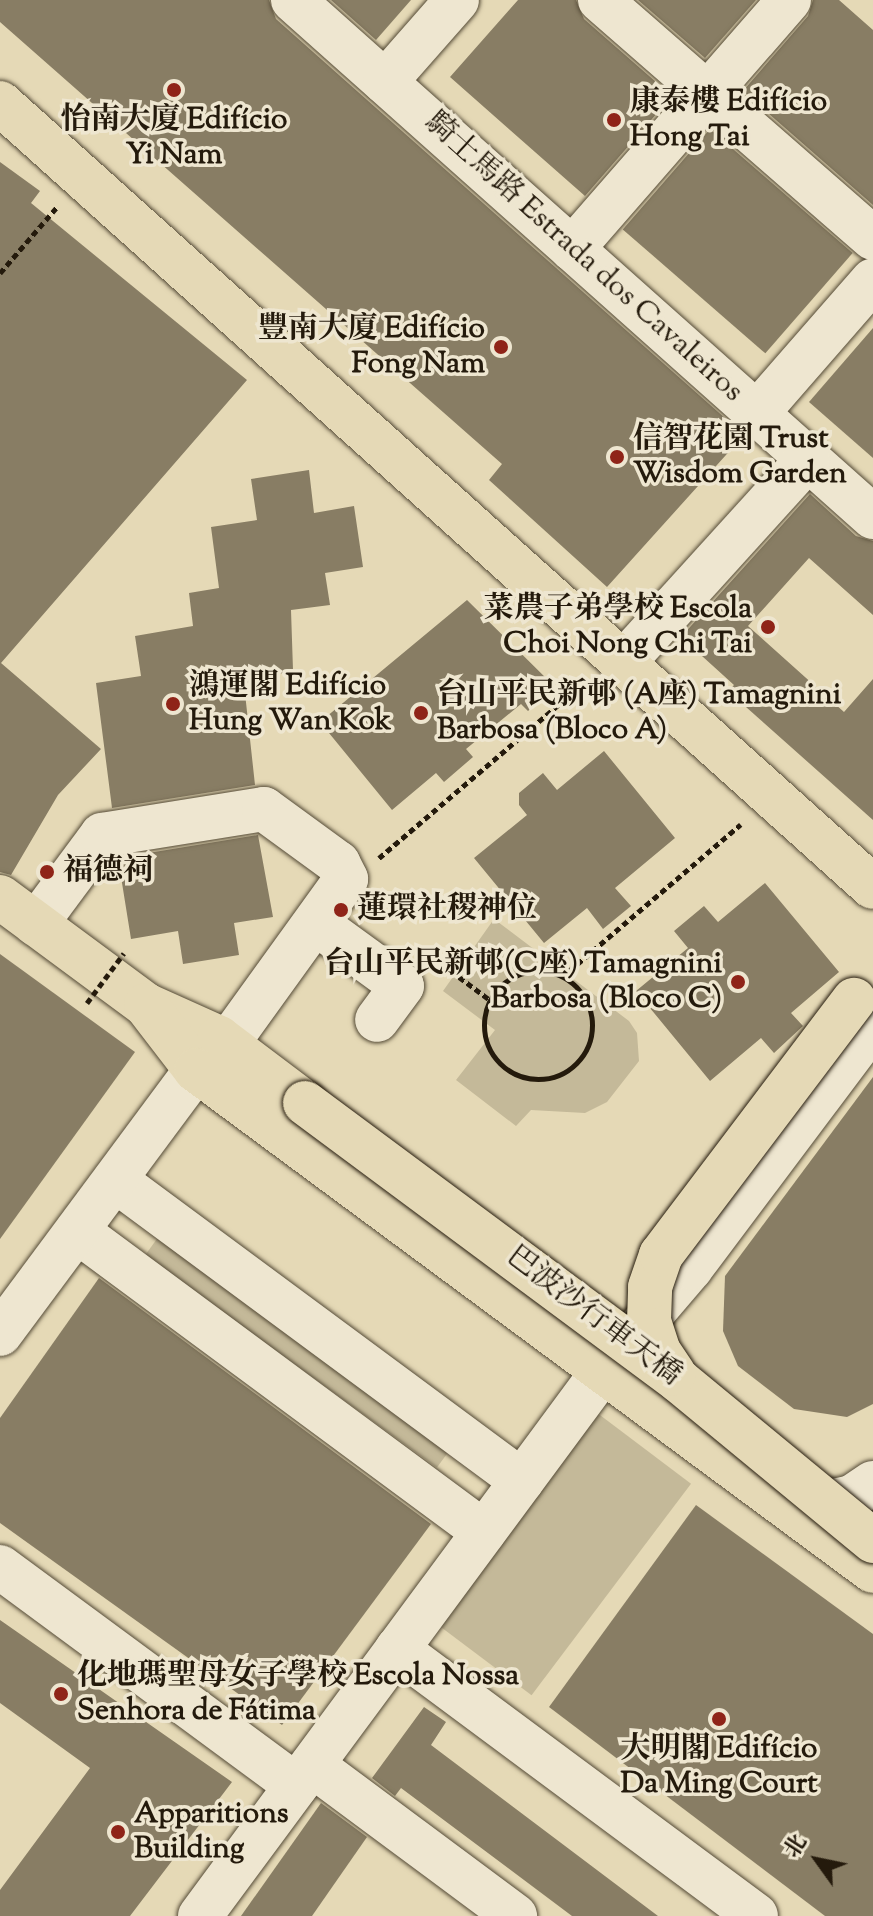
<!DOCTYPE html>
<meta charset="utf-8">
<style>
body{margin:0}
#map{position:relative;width:873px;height:1916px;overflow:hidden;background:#e5d9b6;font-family:"Sorts Mill Goudy","Noto Serif SC",serif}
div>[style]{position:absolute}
.green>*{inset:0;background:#c4b999;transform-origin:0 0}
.building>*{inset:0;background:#887d64;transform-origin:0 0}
.path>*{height:5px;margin-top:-2.5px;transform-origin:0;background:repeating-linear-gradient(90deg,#241a0c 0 6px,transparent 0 10px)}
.path>.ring{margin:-2.5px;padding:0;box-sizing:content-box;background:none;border:5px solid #241a0c;border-radius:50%}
.roads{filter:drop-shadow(0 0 2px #544a36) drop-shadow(0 0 2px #544a36)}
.minor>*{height:44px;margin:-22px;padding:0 22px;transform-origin:22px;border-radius:22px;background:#eee6d0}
.major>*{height:44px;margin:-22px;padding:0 22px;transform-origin:22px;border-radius:22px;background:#e5d9b6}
.path-bridge>*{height:5px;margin-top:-2.5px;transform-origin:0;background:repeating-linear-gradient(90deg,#241a0c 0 6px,transparent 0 10px)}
.bridges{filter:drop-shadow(0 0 2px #241a0c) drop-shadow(0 0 2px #241a0c)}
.major-bridge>*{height:44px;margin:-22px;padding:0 22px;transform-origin:22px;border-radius:22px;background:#e5d9b6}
.dots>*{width:22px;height:22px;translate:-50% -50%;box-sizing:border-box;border:4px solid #eee6d0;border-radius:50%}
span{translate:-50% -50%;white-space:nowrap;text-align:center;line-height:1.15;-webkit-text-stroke:7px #eee6d0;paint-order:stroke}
.poi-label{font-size:30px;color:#241a0c;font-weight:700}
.left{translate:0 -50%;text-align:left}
.right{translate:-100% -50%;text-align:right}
.street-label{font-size:30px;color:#241a0c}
.north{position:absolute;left:777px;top:1820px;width:80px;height:80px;-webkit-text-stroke:6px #eee6d0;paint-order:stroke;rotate:303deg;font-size:22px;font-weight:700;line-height:32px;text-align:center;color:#241a0c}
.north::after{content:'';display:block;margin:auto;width:28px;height:36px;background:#241a0c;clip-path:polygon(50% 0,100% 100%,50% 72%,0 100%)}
</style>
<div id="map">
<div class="green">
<div style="clip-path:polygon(494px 919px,629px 1021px,637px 1033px,639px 1061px,607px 1102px,585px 1113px,531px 1110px,516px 1126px,456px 1080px,495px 1030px,443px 991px)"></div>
<div style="left:159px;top:1236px;width:361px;height:24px;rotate:36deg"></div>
<div style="left:584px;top:1403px;width:134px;height:265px;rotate:37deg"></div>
</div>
<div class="building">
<div style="clip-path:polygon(0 0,269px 0,276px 19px,744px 435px,607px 587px,489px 480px,502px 464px,0 22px)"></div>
<div style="clip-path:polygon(331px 0,411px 0,376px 40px)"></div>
<div style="clip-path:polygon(518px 0,576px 0,584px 19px,672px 96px,585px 196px,450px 77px)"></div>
<div style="clip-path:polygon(638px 0,756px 0,705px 58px)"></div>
<div style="clip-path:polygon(813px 0,839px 0,873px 30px,873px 205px,743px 91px,808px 16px)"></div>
<div style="left:710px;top:129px;width:189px;height:133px;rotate:41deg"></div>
<div style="clip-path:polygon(0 162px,40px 191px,31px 203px,247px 380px,1px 663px,101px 749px,58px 795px,11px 875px,0 872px)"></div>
<div style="clip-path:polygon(873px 328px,873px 458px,809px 402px)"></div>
<div style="clip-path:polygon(309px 470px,314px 513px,354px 506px,363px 567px,325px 573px,330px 605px,291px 610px,293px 670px,244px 684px,255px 785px,112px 808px,96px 683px,141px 676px,135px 636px,193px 626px,189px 593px,219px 588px,211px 527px,257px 520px,251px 479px)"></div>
<div style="clip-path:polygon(810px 494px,856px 536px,873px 541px,873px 615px,809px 558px,748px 626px,844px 712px,873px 679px,873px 820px,728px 691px,734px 685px,681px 637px)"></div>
<div style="clip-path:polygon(467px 600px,555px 687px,528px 711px,521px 704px,466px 749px,473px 757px,444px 782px,436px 773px,392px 810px,320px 722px)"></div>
<div style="clip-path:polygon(604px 751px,675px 838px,615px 888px,631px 906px,603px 929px,587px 908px,544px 943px,474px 858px,527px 815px,519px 805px,519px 793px,543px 773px,557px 790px)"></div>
<div style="clip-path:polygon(258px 835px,273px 917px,234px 923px,239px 955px,183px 964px,178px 931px,131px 939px,118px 858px)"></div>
<div style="clip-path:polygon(765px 883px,839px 972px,791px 1013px,803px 1026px,774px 1053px,761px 1038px,710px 1081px,636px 991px,688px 948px,674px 931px,704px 906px,718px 922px)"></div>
<div style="clip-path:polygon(0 954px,135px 1052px,0 1239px)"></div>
<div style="clip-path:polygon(873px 1077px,873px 1404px,847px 1417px,794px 1409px,738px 1366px,723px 1331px,725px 1276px)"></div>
<div style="clip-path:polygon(99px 1278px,431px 1524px,282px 1725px,0 1523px,0 1418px)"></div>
<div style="clip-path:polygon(696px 1505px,873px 1634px,873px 1916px,825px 1916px,549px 1707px)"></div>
<div style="clip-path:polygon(0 1620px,232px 1782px,130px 1916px,0 1916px,0 1890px,90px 1768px,0 1703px)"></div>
<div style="clip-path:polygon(424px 1707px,446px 1722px,431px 1745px,658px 1916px,572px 1916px,401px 1788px,395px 1796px,372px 1778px)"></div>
<div style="clip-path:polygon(321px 1803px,367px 1837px,312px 1916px,241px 1916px)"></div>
</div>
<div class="path">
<div style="left:0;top:273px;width:87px;rotate:-49.2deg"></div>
<div style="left:379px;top:858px;width:270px;rotate:-40.5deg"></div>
<div style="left:435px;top:959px;width:69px;rotate:36.7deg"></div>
<div class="ring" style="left:484px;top:971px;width:103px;height:103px"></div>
<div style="left:562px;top:977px;width:235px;rotate:-40.5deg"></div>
</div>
<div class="roads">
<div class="minor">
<div style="left:293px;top:0;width:777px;rotate:41.71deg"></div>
<div style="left:600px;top:0;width:362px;rotate:41.1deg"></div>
<div style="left:385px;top:82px;width:109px;rotate:-48.7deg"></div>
<div style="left:572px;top:249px;width:330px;rotate:-48.9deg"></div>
<div style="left:757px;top:413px;width:176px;rotate:-48.9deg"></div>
<div style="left:623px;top:663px;width:275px;rotate:-47.8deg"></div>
<div style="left:36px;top:924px;width:111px;rotate:-53.4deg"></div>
<div style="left:102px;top:835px;width:164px;rotate:-9.1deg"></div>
<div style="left:264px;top:809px;width:92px;rotate:36.1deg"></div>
<div style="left:338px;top:863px;width:18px;rotate:63deg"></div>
<div style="left:346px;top:879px;width:203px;rotate:125.8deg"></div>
<div style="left:317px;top:924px;width:105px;rotate:36.1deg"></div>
<div style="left:402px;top:986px;width:42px;rotate:126.3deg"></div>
<div style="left:115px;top:1180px;width:506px;rotate:36.49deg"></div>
<div style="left:77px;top:1231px;width:506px;rotate:36.49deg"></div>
<div style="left:0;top:1334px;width:329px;rotate:-53.4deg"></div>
<div style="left:797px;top:1503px;width:18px;rotate:6deg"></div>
<div style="left:815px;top:1505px;width:38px;rotate:-12deg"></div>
<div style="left:852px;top:1497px;width:25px;rotate:-34deg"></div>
<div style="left:0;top:1567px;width:368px;rotate:36.4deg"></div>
<div style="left:397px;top:1649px;width:447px;rotate:36.6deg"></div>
<div style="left:312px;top:1765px;width:253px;rotate:36.6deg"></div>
<div style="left:200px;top:1916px;width:678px;rotate:-53.52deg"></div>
<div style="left:603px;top:1371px;width:135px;rotate:-49.5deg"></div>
<div style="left:691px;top:1268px;width:303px;rotate:-53.1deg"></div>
</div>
<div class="major">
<div style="left:0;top:103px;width:1173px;rotate:41.93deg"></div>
<div style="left:0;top:897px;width:182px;rotate:36.5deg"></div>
<div style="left:146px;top:1005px;width:80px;rotate:24.3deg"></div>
<div style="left:219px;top:1038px;width:108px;rotate:37.1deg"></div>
<div style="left:146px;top:1005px;width:82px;rotate:52.4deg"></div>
<div style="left:196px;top:1070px;width:842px;rotate:36.5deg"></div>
</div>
</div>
<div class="path-bridge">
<div style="left:87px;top:1003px;width:62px;rotate:-53.5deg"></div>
</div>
<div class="bridges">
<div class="major-bridge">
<div style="left:305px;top:1103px;width:465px;rotate:36.6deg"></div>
<div style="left:678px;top:1380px;width:253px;rotate:39.5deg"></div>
<div style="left:674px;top:1374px;width:27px;rotate:-124deg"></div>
<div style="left:659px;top:1352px;width:33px;rotate:-108deg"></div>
<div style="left:649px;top:1321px;width:34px;rotate:-88deg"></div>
<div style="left:650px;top:1287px;width:34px;rotate:-71deg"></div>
<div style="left:661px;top:1255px;width:320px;rotate:-52.9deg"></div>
</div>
</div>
<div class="dots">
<div style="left:174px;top:90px;background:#8f2418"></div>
<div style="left:614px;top:120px;background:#8f2418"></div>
<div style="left:501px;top:347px;background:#8f2418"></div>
<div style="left:617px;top:457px;background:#8f2418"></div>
<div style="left:768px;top:627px;background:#8f2418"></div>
<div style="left:173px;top:704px;background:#8f2418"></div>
<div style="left:421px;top:713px;background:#8f2418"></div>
<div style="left:47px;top:872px;background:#8f2418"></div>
<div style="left:341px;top:910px;background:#8f2418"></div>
<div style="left:738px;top:982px;background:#8f2418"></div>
<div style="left:61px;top:1694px;background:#8f2418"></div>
<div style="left:719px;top:1719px;background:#8f2418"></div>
<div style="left:118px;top:1832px;background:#8f2418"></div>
</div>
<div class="poi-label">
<span class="left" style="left:630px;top:120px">康泰樓 Edifício<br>Hong Tai</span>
<span style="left:174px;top:138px">怡南大廈 Edifício<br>Yi Nam</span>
<span class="right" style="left:485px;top:347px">豐南大廈 Edifício<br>Fong Nam</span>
<span class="left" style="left:633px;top:457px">信智花園 Trust<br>Wisdom Garden</span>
<span class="right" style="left:752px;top:627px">菜農子弟學校 Escola<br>Choi Nong Chi Tai</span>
<span class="left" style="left:189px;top:704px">鴻運閣 Edifício<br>Hung Wan Kok</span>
<span class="left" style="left:437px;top:713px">台山平民新邨 (A座) Tamagnini<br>Barbosa (Bloco A)</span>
<span class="left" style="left:63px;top:872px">福德祠</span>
<span class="left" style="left:357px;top:910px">蓮環社稷神位</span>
<span class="right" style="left:722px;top:982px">台山平民新邨(C座) Tamagnini<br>Barbosa (Bloco C)</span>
<span class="left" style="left:77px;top:1694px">化地瑪聖母女子學校 Escola Nossa<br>Senhora de Fátima</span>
<span style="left:719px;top:1767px">大明閣 Edifício<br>Da Ming Court</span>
<span class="left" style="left:134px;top:1832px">Apparitions<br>Building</span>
</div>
<div class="street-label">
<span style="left:583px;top:258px;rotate:42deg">騎士馬路 Estrada dos Cavaleiros</span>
<span style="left:593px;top:1317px;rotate:37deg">巴波沙行車天橋</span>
</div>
<div class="north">北</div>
</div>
